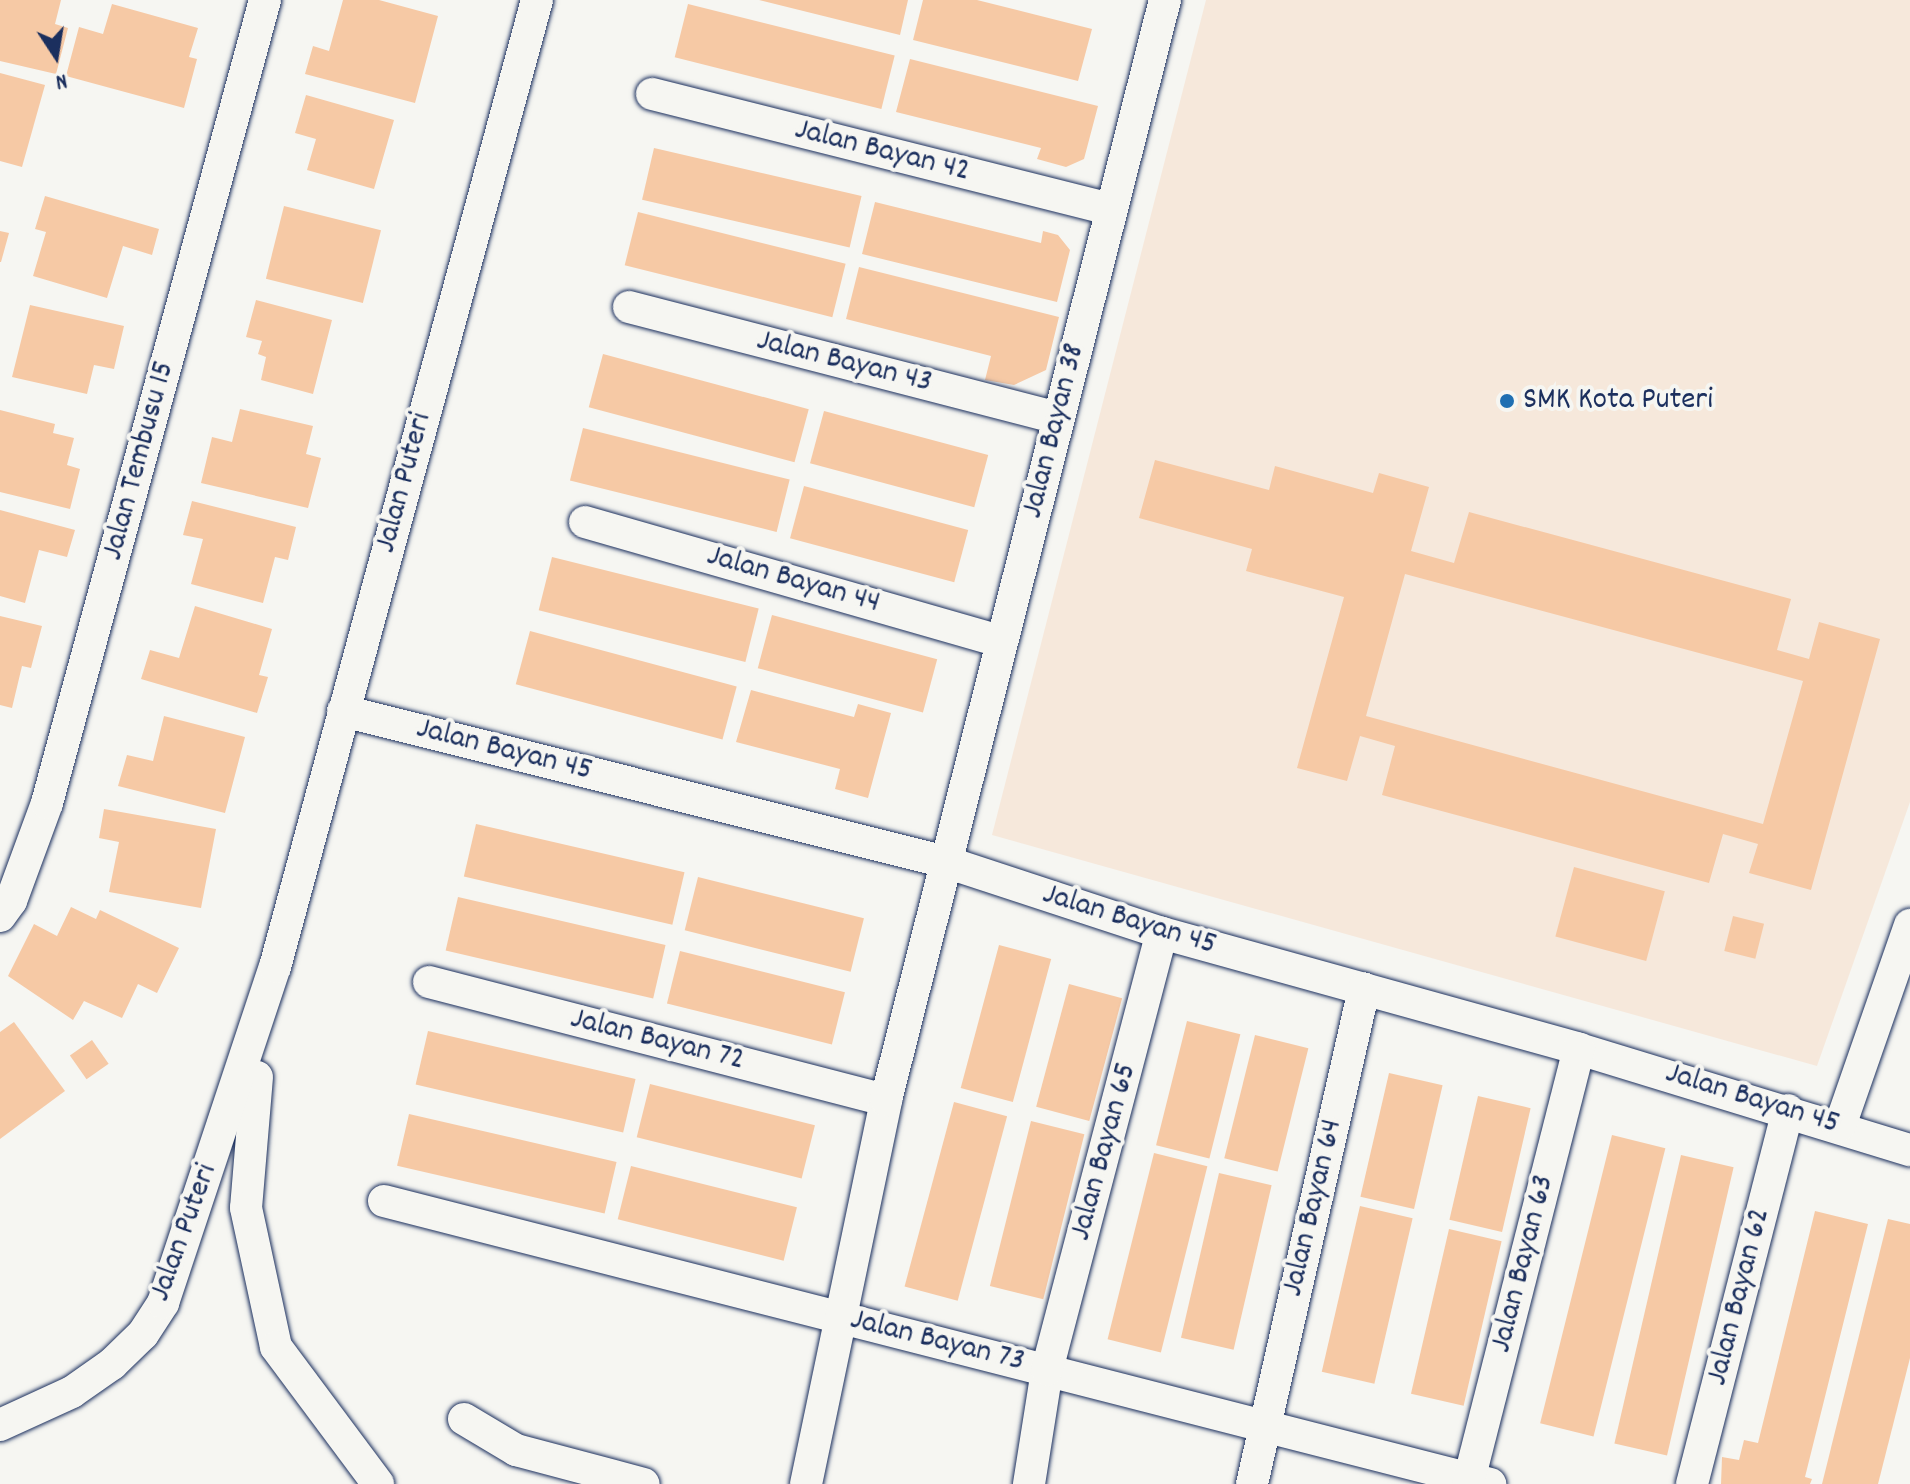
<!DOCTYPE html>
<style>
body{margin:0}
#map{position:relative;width:1910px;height:1484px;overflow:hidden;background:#f6f6f2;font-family:Dekko,sans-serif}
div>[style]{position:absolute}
.built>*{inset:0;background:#f6e8db}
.building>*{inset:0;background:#f6c9a5;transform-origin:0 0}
.roads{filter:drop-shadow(0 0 2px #1b2f5e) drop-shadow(0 0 2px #1b2f5e)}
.minor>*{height:32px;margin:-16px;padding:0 16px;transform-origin:16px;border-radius:16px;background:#f6f6f2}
.dots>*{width:22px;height:22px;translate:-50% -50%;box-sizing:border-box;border:4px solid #f6f6f2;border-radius:50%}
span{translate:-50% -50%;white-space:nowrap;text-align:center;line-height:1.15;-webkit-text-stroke:8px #f6f6f2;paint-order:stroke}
.street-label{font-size:32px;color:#1b2f5e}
.poi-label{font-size:32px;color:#1b2f5e}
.left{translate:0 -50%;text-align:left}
.north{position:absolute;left:16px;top:16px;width:80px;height:80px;-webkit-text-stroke:6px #f6f6f2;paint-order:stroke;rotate:168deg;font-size:22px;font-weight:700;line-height:32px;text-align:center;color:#1b2f5e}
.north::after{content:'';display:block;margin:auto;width:28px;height:36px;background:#1b2f5e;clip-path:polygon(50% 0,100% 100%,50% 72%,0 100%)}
</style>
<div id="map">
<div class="built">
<div style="clip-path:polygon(1206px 0,1910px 0,1910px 802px,1817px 1066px,992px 835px)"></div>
</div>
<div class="building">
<div style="clip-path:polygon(0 0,61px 0,55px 24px,68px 28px,56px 74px,0 61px)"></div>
<div style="clip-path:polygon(343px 0,379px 0,438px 16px,415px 103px,305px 74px,313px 46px,329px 51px)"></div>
<div style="clip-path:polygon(759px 0,908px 0,900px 35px)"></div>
<div style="clip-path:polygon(923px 0,977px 0,1092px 29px,1078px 81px,913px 40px)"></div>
<div style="clip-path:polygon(112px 4px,198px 28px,189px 57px,197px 59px,184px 108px,66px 76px,79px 27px,103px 34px)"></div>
<div style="left:688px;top:4px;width:213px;height:55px;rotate:14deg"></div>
<div style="clip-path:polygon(910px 59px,1098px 106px,1084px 159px,1066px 167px,1037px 159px,1041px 148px,896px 112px)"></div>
<div style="clip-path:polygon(0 73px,45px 85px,22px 167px,0 161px)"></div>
<div style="clip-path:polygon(306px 95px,394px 120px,374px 189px,307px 170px,316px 139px,295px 133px)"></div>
<div style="left:654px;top:148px;width:213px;height:53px;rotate:13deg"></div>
<div style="clip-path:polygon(45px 196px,159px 229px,152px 255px,123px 246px,107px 298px,33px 276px,46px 232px,35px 229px)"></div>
<div style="clip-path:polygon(875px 202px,1041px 243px,1043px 231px,1058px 235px,1070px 250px,1057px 302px,862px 254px)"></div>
<div style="left:284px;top:206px;width:100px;height:75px;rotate:14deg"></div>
<div style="left:638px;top:212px;width:214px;height:55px;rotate:14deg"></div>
<div style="clip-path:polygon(0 231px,9px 233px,1px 262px,0 262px)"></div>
<div style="clip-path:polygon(859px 267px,1059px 317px,1046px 370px,1014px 385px,985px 380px,991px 356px,846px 319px)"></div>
<div style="clip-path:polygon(256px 300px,332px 320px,313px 394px,261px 380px,266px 357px,258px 354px,262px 341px,246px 337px)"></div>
<div style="clip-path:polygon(30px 305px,124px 326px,114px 369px,94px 365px,87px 394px,12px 377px)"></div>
<div style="left:603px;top:354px;width:213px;height:55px;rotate:15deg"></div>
<div style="clip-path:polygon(240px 409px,313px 426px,306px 454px,321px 458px,308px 508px,201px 483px,212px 437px,232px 442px)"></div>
<div style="clip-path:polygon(0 410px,55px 424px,53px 433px,74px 438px,67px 465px,80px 469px,70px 509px,0 492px)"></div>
<div style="left:824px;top:411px;width:170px;height:54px;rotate:15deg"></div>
<div style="left:583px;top:428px;width:213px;height:54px;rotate:14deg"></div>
<div style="clip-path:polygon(evenodd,1155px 460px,1269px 490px,1275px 466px,1373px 493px,1379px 473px,1429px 487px,1411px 551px,1454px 563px,1469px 512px,1791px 599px,1777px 650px,1809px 659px,1819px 622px,1880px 639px,1811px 890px,1749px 873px,1758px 844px,1723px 834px,1709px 883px,1382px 795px,1395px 746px,1360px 736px,1347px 781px,1297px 768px,1344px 597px,1246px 571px,1252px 549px,1139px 518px,1155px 460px,1405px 574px,1803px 681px,1763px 824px,1366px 716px,1405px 574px)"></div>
<div style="left:804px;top:486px;width:170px;height:54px;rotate:15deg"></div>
<div style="clip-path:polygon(192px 501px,296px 527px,288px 560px,275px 557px,263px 603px,191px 584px,203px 539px,183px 535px)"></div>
<div style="clip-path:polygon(0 510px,75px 530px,67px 557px,39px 550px,25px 603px,0 596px)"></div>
<div style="left:552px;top:557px;width:213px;height:55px;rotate:14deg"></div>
<div style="clip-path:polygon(195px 606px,272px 629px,259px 675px,268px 677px,257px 713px,141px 679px,150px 650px,179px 658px)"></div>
<div style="left:772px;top:615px;width:171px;height:55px;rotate:15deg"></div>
<div style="clip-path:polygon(0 616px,42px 626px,31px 668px,22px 666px,12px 708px,0 705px)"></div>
<div style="left:530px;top:631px;width:214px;height:55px;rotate:15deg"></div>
<div style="clip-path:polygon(751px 690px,854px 717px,858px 704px,891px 713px,868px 798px,835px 789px,840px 769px,736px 742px)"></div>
<div style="clip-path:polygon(164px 716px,245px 737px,225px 813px,118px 786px,127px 755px,153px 761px)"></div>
<div style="clip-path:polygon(104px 809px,216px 829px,201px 908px,109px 892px,119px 842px,99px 838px)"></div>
<div style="left:476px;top:824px;width:214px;height:54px;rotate:13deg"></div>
<div style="left:1574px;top:867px;width:94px;height:72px;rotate:15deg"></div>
<div style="left:698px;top:877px;width:171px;height:55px;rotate:14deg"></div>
<div style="left:458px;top:897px;width:213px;height:55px;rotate:13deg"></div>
<div style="clip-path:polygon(71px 907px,96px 919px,100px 910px,179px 948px,157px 993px,138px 984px,122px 1018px,84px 1001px,73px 1020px,8px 976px,34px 924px,57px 936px)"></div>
<div style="left:1733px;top:916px;width:32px;height:36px;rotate:14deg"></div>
<div style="left:999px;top:945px;width:54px;height:148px;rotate:15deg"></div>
<div style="left:680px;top:951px;width:170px;height:54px;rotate:14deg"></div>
<div style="left:1069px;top:984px;width:55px;height:127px;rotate:15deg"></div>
<div style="left:1187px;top:1021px;width:55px;height:128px;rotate:14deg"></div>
<div style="clip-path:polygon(14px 1022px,65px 1091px,0 1139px,0 1032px)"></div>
<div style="left:428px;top:1031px;width:213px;height:55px;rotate:13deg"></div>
<div style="left:1255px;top:1035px;width:55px;height:127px;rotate:14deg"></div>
<div style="left:92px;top:1040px;width:29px;height:27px;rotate:55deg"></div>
<div style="left:1389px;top:1073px;width:55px;height:127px;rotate:13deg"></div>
<div style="left:650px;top:1084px;width:170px;height:55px;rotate:14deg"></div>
<div style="left:1478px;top:1096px;width:54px;height:127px;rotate:13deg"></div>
<div style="left:954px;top:1102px;width:55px;height:191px;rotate:15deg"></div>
<div style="left:409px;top:1114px;width:213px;height:53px;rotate:13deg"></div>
<div style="left:1031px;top:1121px;width:55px;height:170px;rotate:14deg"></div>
<div style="left:1612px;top:1135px;width:55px;height:297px;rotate:14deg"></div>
<div style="left:1154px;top:1153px;width:55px;height:192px;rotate:14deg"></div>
<div style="left:1681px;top:1155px;width:54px;height:296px;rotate:13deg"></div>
<div style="left:631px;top:1166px;width:171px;height:55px;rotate:14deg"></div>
<div style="left:1219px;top:1173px;width:54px;height:169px;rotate:13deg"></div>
<div style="left:1360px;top:1206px;width:54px;height:170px;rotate:13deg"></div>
<div style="clip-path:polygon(1815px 1211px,1868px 1224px,1805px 1477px,1812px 1479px,1810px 1484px,1721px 1484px,1722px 1457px,1739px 1460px,1744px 1440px,1758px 1443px)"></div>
<div style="clip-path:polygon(1888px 1219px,1910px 1224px,1910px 1358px,1878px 1484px,1822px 1484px)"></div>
<div style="left:1449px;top:1229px;width:54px;height:169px;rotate:13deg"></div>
</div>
<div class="roads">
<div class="minor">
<div style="left:652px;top:94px;width:473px;rotate:14.1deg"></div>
<div style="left:629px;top:307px;width:443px;rotate:14.5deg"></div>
<div style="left:585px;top:522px;width:433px;rotate:16deg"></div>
<div style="left:343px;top:711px;width:622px;rotate:14.06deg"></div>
<div style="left:946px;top:862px;width:227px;rotate:18.2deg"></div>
<div style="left:1162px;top:933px;width:433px;rotate:15.5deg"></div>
<div style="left:1579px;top:1049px;width:346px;rotate:17deg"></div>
<div style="left:0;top:916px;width:19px;rotate:-54deg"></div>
<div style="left:11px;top:901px;width:104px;rotate:-69.8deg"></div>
<div style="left:47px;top:803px;width:832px;rotate:-74.81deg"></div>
<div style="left:429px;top:982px;width:472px;rotate:14.5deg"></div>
<div style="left:257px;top:1077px;width:131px;rotate:94.8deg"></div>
<div style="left:246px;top:1208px;width:142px;rotate:77.8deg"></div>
<div style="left:276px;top:1347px;width:171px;rotate:53.3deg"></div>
<div style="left:1840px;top:1126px;width:213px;rotate:-70.8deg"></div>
<div style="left:384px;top:1201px;width:1142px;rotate:14.35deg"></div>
<div style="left:464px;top:1419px;width:61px;rotate:30.8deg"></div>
<div style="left:516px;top:1450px;width:132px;rotate:14.9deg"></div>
<div style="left:0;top:1425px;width:79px;rotate:-24.6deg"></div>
<div style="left:72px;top:1392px;width:49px;rotate:-35deg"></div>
<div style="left:112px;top:1364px;width:43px;rotate:-44.1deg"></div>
<div style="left:143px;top:1334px;width:37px;rotate:-57deg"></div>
<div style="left:163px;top:1303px;width:354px;rotate:-71.6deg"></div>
<div style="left:275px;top:967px;width:1002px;rotate:-74.84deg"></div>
<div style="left:806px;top:1484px;width:392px;rotate:-78.2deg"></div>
<div style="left:886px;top:1100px;width:1135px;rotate:-75.77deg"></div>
<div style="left:1029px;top:1484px;width:115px;rotate:-81deg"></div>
<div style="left:1047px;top:1370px;width:452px;rotate:-75.3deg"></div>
<div style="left:1252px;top:1484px;width:508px;rotate:-77.25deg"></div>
<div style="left:1468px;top:1484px;width:449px;rotate:-75.7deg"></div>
<div style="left:1692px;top:1484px;width:386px;rotate:-75.6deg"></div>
</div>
</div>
<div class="dots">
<div style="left:1507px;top:401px;background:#1f6fb2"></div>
</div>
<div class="street-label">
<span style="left:882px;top:152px;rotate:14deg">Jalan Bayan 42</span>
<span style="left:844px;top:363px;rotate:14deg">Jalan Bayan 43</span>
<span style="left:1055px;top:431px;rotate:-76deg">Jalan Bayan 38</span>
<span style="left:140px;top:461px;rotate:-75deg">Jalan Tembusu 15</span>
<span style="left:405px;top:483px;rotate:-75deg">Jalan Puteri</span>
<span style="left:793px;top:581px;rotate:16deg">Jalan Bayan 44</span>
<span style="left:504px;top:751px;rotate:14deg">Jalan Bayan 45</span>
<span style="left:1129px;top:921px;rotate:17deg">Jalan Bayan 45</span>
<span style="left:657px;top:1041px;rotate:14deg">Jalan Bayan 72</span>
<span style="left:1752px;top:1100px;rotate:17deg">Jalan Bayan 45</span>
<span style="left:1105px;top:1152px;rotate:-75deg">Jalan Bayan 65</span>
<span style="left:1314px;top:1208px;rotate:-77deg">Jalan Bayan 64</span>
<span style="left:185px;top:1233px;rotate:-70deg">Jalan Puteri</span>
<span style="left:1524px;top:1264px;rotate:-76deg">Jalan Bayan 63</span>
<span style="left:1740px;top:1297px;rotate:-76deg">Jalan Bayan 62</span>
<span style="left:937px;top:1342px;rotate:14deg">Jalan Bayan 73</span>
</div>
<div class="poi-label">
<span class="left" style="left:1523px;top:401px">SMK Kota Puteri</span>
</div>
<div class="north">N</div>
</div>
